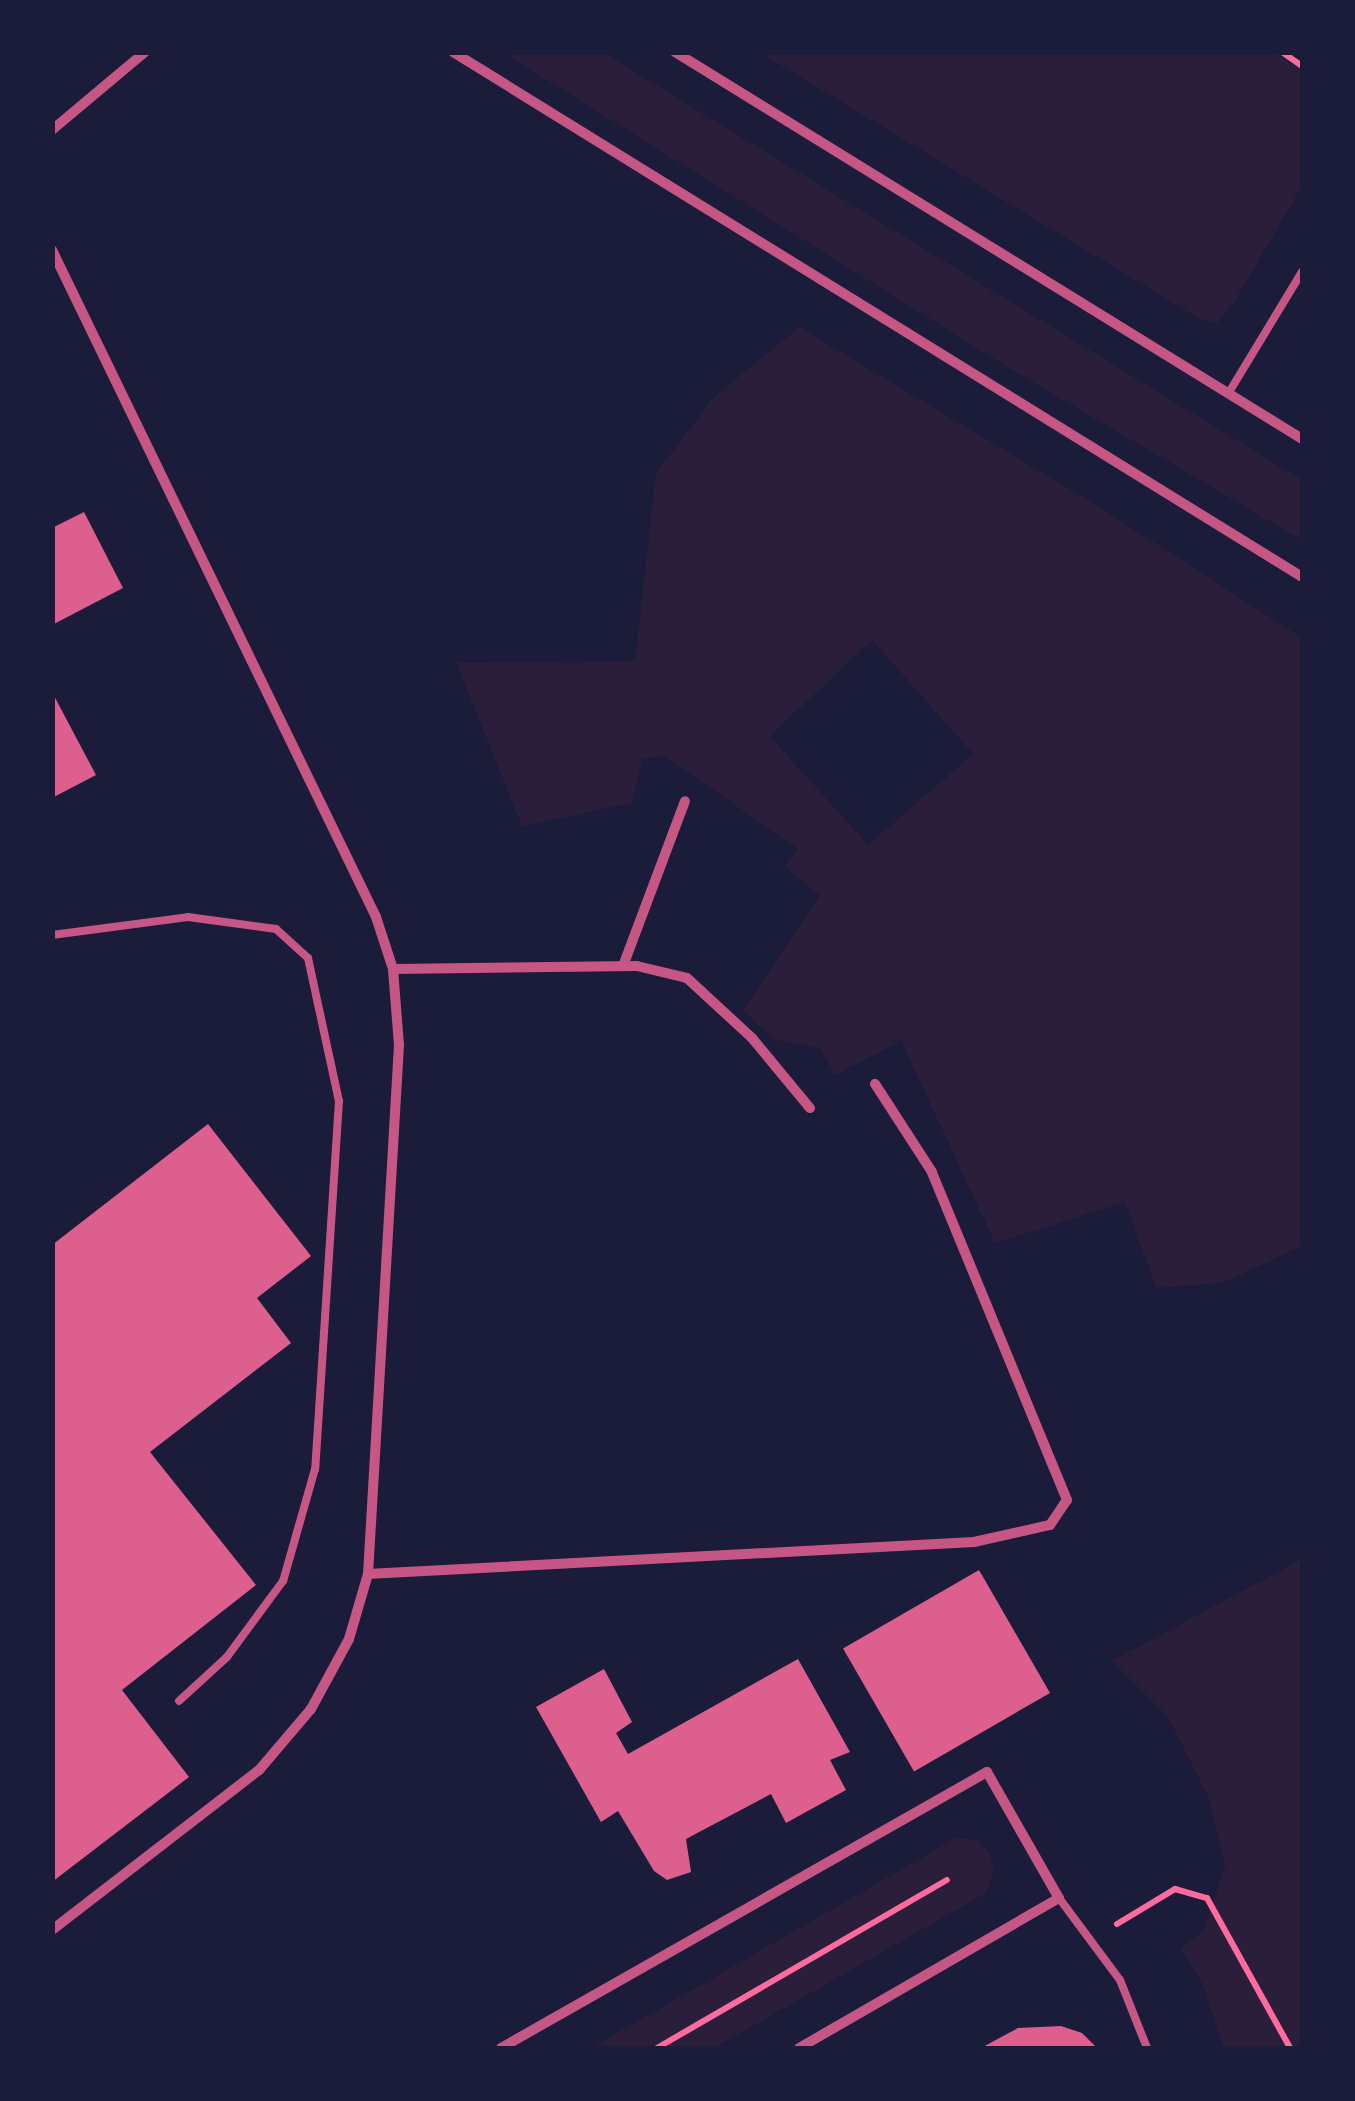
<!DOCTYPE html>
<style>
body{margin:0}
#map{position:relative;width:1355px;height:2101px;overflow:hidden;background:#1b1b3a;font-family:"DM Sans",sans-serif}
div>[style]{position:absolute}
.green>*{inset:0;background:#2a1e3b}
.building>*{inset:0;background:#dd5f8e;transform-origin:0 0}
.path>*{height:6px;margin:-3px;padding:0 3px;transform-origin:3px;border-radius:3px;background:#ff6b9d}
.service>*{height:8px;margin:-4px;padding:0 4px;transform-origin:4px;border-radius:4px;background:#c65784}
.minor>*{height:10px;margin:-5px;padding:0 5px;transform-origin:5px;border-radius:5px;background:#c65784}
span{translate:-50% -50%;white-space:nowrap;text-align:center;line-height:1.15;-webkit-text-stroke:10px #1b1b3a;paint-order:stroke}
.frame{position:absolute;inset:0;border:55px solid #1b1b3a;pointer-events:none}
</style>
<div id="map">
<div class="green">
<div style="clip-path:polygon(504px 53px,604px 53px,1302px 480px,1302px 540px,1007px 367px)"></div>
<div style="clip-path:polygon(761px 53px,1275px 53px,1302px 70px,1302px 186px,1235px 301px,1217px 323px,1201px 320px)"></div>
<div style="clip-path:polygon(evenodd,799px 327px,1093px 503px,1302px 638px,1302px 1246px,1222px 1283px,1156px 1288px,1125px 1202px,995px 1243px,901px 1041px,836px 1075px,818px 1047px,775px 1040px,743px 1010px,820px 896px,784px 866px,798px 849px,664px 755px,642px 759px,632px 803px,522px 826px,456px 662px,635px 661px,656px 473px,714px 397px,799px 327px,872px 640px,973px 754px,868px 845px,770px 736px,872px 640px)"></div>
<div style="clip-path:polygon(1302px 1559px,1302px 2048px,1224px 2048px,1202px 1983px,1180px 1949px,1204px 1930px,1225px 1866px,1208px 1796px,1168px 1717px,1112px 1661px)"></div>
<div style="clip-path:polygon(956px 1838px,978px 1840px,990px 1854px,994px 1872px,986px 1893px,714px 2048px,591px 2048px)"></div>
</div>
<div class="building">
<div style="clip-path:polygon(84px 512px,123px 588px,52px 625px,52px 528px)"></div>
<div style="clip-path:polygon(52px 692px,96px 775px,52px 798px)"></div>
<div style="clip-path:polygon(208px 1124px,311px 1256px,257px 1298px,291px 1343px,150px 1452px,256px 1585px,122px 1690px,189px 1777px,52px 1882px,52px 1245px)"></div>
<div style="left:979px;top:1570px;width:142px;height:157px;rotate:60deg"></div>
<div style="clip-path:polygon(798px 1659px,850px 1752px,830px 1760px,846px 1790px,786px 1823px,771px 1794px,686px 1839px,691px 1872px,667px 1880px,654px 1871px,618px 1811px,601px 1822px,536px 1707px,604px 1669px,632px 1722px,616px 1733px,628px 1754px)"></div>
<div style="clip-path:polygon(1061px 2026px,1082px 2033px,1097px 2048px,981px 2048px,1018px 2028px)"></div>
</div>
<div class="path">
<div style="left:1282px;top:52px;width:24px;rotate:35deg"></div>
<div style="left:1117px;top:1924px;width:68px;rotate:-31.1deg"></div>
<div style="left:1175px;top:1889px;width:33px;rotate:16deg"></div>
<div style="left:1207px;top:1898px;width:171px;rotate:61deg"></div>
<div style="left:657px;top:2048px;width:335px;rotate:-30.1deg"></div>
</div>
<div class="service">
<div style="left:1228px;top:394px;width:143px;rotate:-58.8deg"></div>
<div style="left:52px;top:935px;width:137px;rotate:-7.5deg"></div>
<div style="left:188px;top:917px;width:89px;rotate:7.8deg"></div>
<div style="left:276px;top:929px;width:43px;rotate:42.2deg"></div>
<div style="left:308px;top:958px;width:146px;rotate:77.8deg"></div>
<div style="left:339px;top:1101px;width:369px;rotate:93.7deg"></div>
<div style="left:315px;top:1469px;width:116px;rotate:105.9deg"></div>
<div style="left:283px;top:1581px;width:94px;rotate:126.4deg"></div>
<div style="left:227px;top:1657px;width:65px;rotate:137.5deg"></div>
<div style="left:1059px;top:1898px;width:102px;rotate:53.4deg"></div>
<div style="left:1120px;top:1980px;width:73px;rotate:68.3deg"></div>
</div>
<div class="minor">
<div style="left:453px;top:52px;width:998px;rotate:31.73deg"></div>
<div style="left:675px;top:52px;width:737px;rotate:31.68deg"></div>
<div style="left:52px;top:130px;width:121px;rotate:-40deg"></div>
<div style="left:52px;top:250px;width:742px;rotate:64.09deg"></div>
<div style="left:376px;top:917px;width:55px;rotate:71.9deg"></div>
<div style="left:393px;top:969px;width:76px;rotate:85.5deg"></div>
<div style="left:399px;top:1045px;width:530px;rotate:93.35deg"></div>
<div style="left:368px;top:1574px;width:68px;rotate:106.3deg"></div>
<div style="left:349px;top:1639px;width:80px;rotate:118.5deg"></div>
<div style="left:311px;top:1709px;width:80px;rotate:130.4deg"></div>
<div style="left:259px;top:1770px;width:262px;rotate:142.3deg"></div>
<div style="left:623px;top:966px;width:176px;rotate:-69.4deg"></div>
<div style="left:393px;top:969px;width:244px;rotate:-0.7deg"></div>
<div style="left:637px;top:966px;width:51px;rotate:13.5deg"></div>
<div style="left:687px;top:978px;width:88px;rotate:42.7deg"></div>
<div style="left:752px;top:1038px;width:91px;rotate:50.4deg"></div>
<div style="left:368px;top:1574px;width:607px;rotate:-3.02deg"></div>
<div style="left:974px;top:1542px;width:78px;rotate:-12.6deg"></div>
<div style="left:1050px;top:1525px;width:30px;rotate:-56deg"></div>
<div style="left:1067px;top:1500px;width:355px;rotate:-112.4deg"></div>
<div style="left:932px;top:1172px;width:105px;rotate:-122.9deg"></div>
<div style="left:501px;top:2048px;width:559px;rotate:-29.59deg"></div>
<div style="left:987px;top:1772px;width:145px;rotate:60.3deg"></div>
<div style="left:1059px;top:1898px;width:300px;rotate:150deg"></div>
</div>
<div class="frame"></div>
</div>
